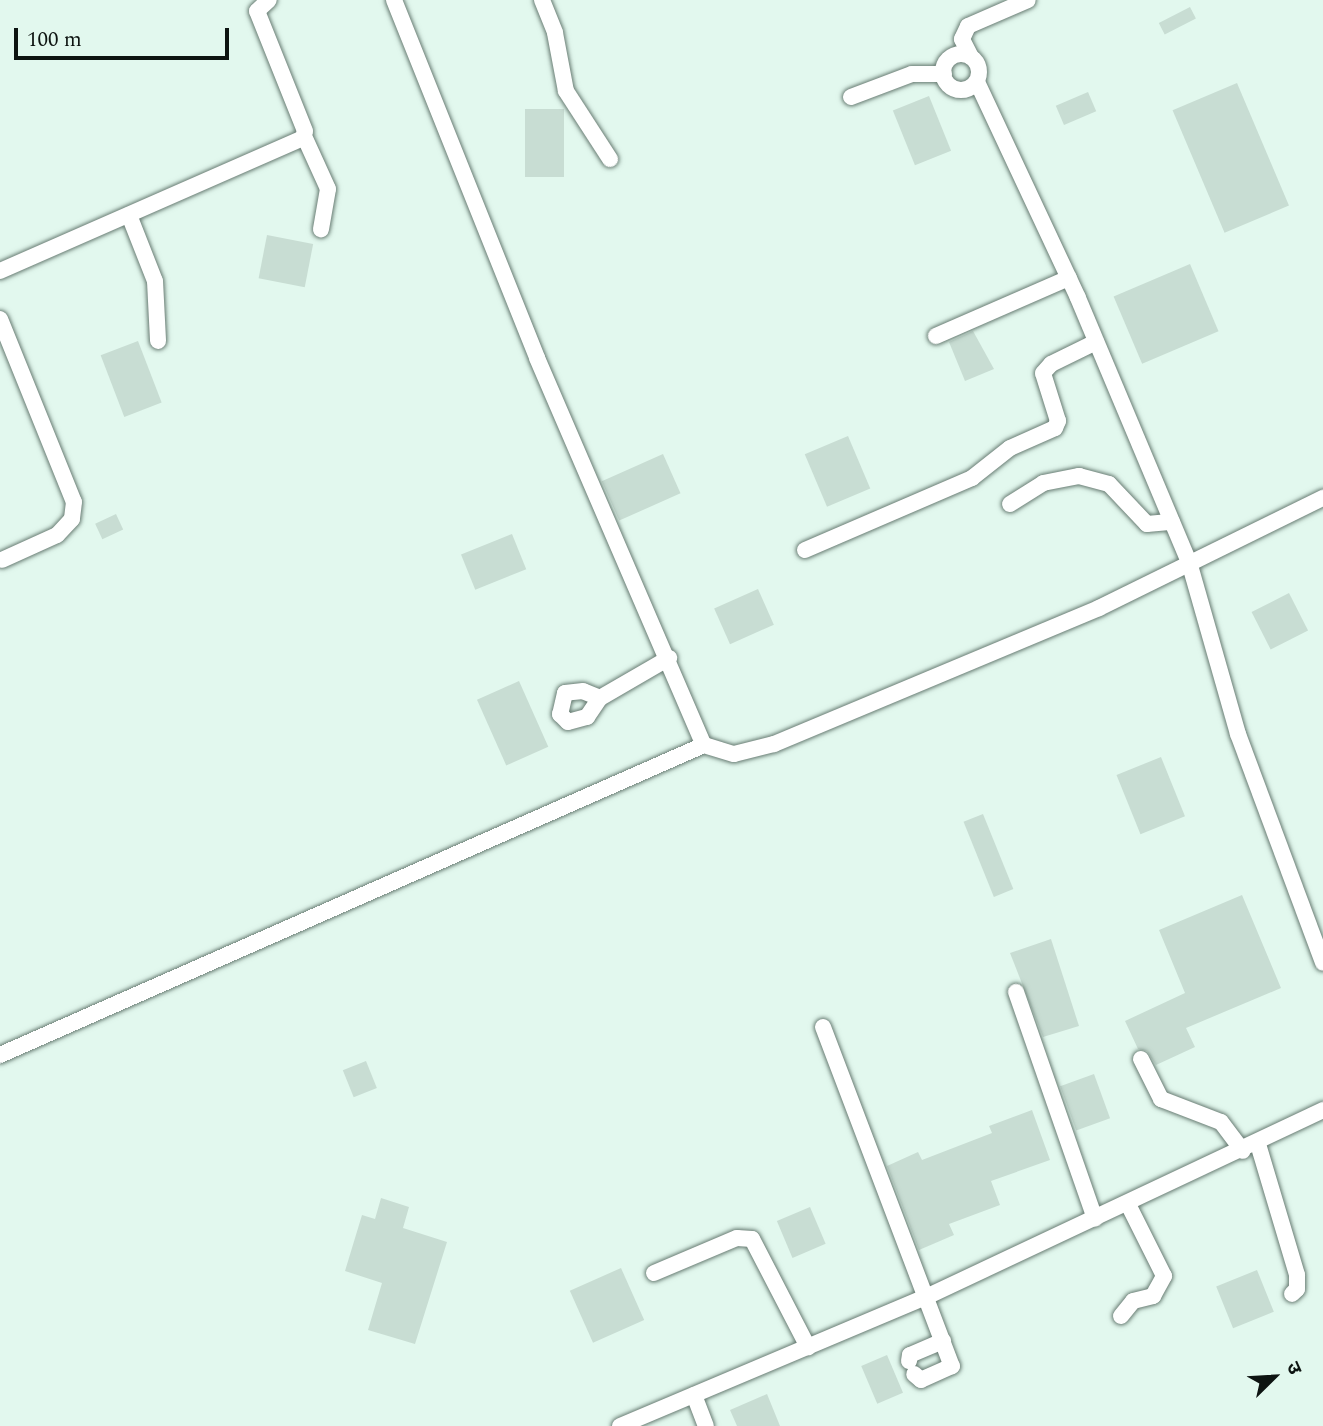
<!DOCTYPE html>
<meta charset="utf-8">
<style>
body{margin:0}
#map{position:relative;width:1323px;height:1426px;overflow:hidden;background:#e2f8ee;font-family:Spectral,"Noto Sans Devanagari",serif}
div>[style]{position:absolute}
.building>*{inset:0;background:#c8ddd3;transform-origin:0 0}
.roads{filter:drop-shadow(0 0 2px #687c73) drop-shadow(0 0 2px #687c73)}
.minor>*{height:16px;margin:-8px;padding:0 8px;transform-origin:8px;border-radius:8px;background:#fff}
.minor>.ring{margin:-8px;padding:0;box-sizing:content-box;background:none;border:16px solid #fff;border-radius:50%}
span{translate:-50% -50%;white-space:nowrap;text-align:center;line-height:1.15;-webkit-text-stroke:6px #e2f8ee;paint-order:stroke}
.north{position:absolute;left:1239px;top:1342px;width:70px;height:70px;-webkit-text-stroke:5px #e2f8ee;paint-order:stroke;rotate:66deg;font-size:19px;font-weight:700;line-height:28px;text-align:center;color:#0d1411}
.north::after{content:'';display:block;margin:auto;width:24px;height:32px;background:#0d1411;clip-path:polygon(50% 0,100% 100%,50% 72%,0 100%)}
.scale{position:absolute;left:14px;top:28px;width:215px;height:32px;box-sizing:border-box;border:4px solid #0d1411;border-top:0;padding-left:9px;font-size:21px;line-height:24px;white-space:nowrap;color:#0d1411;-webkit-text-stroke:5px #e2f8ee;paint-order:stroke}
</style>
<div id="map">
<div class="building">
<div style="left:1190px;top:7px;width:13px;height:35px;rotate:63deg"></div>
<div style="left:1237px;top:83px;width:133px;height:70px;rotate:67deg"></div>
<div style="left:1088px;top:92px;width:21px;height:35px;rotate:67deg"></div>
<div style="left:929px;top:96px;width:59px;height:39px;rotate:68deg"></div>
<div style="left:525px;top:109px;width:39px;height:68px"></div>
<div style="left:267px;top:235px;width:47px;height:44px;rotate:11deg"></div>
<div style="left:1190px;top:264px;width:73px;height:83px;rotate:67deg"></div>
<div style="clip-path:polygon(973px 331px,994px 369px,965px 381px,949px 342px)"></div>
<div style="left:138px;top:341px;width:66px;height:40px;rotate:69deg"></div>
<div style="left:848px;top:436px;width:57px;height:47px;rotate:67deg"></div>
<div style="left:663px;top:454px;width:43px;height:67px;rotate:66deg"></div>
<div style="left:116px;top:514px;width:17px;height:23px;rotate:65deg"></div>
<div style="left:512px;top:534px;width:38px;height:55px;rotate:68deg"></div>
<div style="left:758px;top:589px;width:39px;height:48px;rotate:66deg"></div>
<div style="left:1289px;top:593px;width:42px;height:42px;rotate:63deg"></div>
<div style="left:519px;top:681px;width:72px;height:46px;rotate:66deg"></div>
<div style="left:1161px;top:757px;width:64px;height:48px;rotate:68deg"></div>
<div style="left:983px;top:814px;width:81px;height:21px;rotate:68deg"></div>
<div style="clip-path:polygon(1242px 895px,1281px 988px,1186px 1028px,1195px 1047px,1156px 1065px,1147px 1051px,1138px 1049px,1125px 1021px,1185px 993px,1159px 930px)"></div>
<div style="clip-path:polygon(1051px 939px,1079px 1026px,1043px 1037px,1010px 953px)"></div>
<div style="left:366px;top:1061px;width:29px;height:25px;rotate:68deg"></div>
<div style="left:1094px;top:1074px;width:47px;height:36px;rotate:70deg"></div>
<div style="clip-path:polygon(1032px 1110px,1050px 1160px,991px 1181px,1000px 1205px,949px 1224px,954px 1235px,919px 1250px,887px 1166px,918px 1152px,922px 1160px,992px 1133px,989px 1126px)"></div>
<div style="clip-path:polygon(381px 1198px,409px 1207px,403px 1228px,447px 1242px,415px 1344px,368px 1330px,382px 1283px,345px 1271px,362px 1215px,375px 1219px)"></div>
<div style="left:810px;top:1207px;width:40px;height:36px;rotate:67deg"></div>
<div style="left:621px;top:1268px;width:57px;height:56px;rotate:66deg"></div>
<div style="left:1257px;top:1270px;width:45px;height:44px;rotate:68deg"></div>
<div style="left:887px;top:1355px;width:41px;height:28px;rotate:67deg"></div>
<div style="clip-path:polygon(767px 1394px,780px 1426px,737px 1426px,730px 1410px)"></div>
</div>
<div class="roads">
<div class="minor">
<div style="left:394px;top:0;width:386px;rotate:68.2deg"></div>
<div style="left:537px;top:358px;width:421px;rotate:66.7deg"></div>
<div style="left:704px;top:745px;width:31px;rotate:17deg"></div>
<div style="left:734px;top:754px;width:41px;rotate:-14deg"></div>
<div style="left:774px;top:744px;width:352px;rotate:-22.7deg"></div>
<div style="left:1099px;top:608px;width:250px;rotate:-26.2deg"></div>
<div style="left:542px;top:0;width:35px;rotate:68deg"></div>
<div style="left:555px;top:33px;width:59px;rotate:79.3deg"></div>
<div style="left:566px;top:91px;width:81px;rotate:57.1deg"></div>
<div class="ring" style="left:943px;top:54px;width:20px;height:20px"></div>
<div style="left:971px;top:57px;width:20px;rotate:-117deg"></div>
<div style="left:962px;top:39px;width:14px;rotate:-65deg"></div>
<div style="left:968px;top:26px;width:65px;rotate:-23.4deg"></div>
<div style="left:977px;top:82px;width:238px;rotate:64.9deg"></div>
<div style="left:1078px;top:298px;width:286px;rotate:67.2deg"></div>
<div style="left:1189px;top:562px;width:179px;rotate:74.1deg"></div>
<div style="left:1238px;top:734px;width:244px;rotate:69.6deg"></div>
<div style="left:851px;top:97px;width:65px;rotate:-20.7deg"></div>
<div style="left:912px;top:74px;width:32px"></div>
<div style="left:304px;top:136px;width:58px;rotate:65.6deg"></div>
<div style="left:328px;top:189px;width:41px;rotate:99.9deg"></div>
<div style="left:129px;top:215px;width:71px;rotate:68.5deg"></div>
<div style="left:155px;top:281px;width:60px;rotate:87.1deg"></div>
<div style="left:0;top:271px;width:331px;rotate:-23.7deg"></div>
<div style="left:303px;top:138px;width:7px;rotate:-74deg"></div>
<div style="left:305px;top:131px;width:129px;rotate:-111.8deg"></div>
<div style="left:257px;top:11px;width:16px;rotate:-43deg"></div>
<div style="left:0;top:319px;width:197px;rotate:68deg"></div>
<div style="left:74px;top:502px;width:17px;rotate:97deg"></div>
<div style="left:72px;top:519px;width:22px;rotate:133deg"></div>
<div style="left:57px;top:535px;width:60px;rotate:155.6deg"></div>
<div style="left:936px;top:336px;width:145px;rotate:-23.6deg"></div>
<div style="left:1010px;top:504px;width:39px;rotate:-32deg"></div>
<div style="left:1043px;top:483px;width:37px;rotate:-11deg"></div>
<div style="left:1079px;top:476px;width:31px;rotate:15deg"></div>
<div style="left:1109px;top:484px;width:55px;rotate:46.5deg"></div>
<div style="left:1147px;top:524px;width:25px;rotate:-5deg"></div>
<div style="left:805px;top:550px;width:182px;rotate:-23.3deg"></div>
<div style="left:972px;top:478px;width:48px;rotate:-38.3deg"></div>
<div style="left:1010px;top:448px;width:49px;rotate:-24deg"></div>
<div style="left:1055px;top:428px;width:8px;rotate:-67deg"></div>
<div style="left:1058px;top:421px;width:50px;rotate:-107.4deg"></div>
<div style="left:1043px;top:373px;width:12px;rotate:-48deg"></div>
<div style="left:1051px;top:364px;width:50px;rotate:-26.1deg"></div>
<div style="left:600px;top:698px;width:18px;rotate:-158deg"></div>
<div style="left:583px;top:691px;width:18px;rotate:174deg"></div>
<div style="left:565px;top:693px;width:22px;rotate:103deg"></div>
<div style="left:560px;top:714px;width:11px;rotate:45deg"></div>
<div style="left:568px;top:722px;width:20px;rotate:-15deg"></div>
<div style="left:587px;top:717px;width:23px;rotate:-56deg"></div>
<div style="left:600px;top:698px;width:80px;rotate:-30.1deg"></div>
<div style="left:1016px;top:992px;width:240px;rotate:70.8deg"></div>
<div style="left:823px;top:1027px;width:363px;rotate:69.2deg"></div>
<div style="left:952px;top:1366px;width:34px;rotate:156deg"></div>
<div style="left:921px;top:1380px;width:9px;rotate:-139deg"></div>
<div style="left:0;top:1055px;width:769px;rotate:-23.77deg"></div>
<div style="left:1141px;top:1059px;width:45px;rotate:63.4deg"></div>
<div style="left:1161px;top:1099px;width:64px;rotate:21deg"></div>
<div style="left:1221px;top:1122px;width:36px;rotate:53deg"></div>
<div style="left:1258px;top:1144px;width:137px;rotate:73.4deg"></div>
<div style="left:1297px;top:1275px;width:14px;rotate:90deg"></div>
<div style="left:1297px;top:1289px;width:7px;rotate:135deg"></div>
<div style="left:654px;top:1273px;width:90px;rotate:-22.9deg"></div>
<div style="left:737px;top:1238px;width:15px;rotate:4deg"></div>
<div style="left:752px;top:1239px;width:122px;rotate:62.6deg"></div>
<div style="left:1121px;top:1316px;width:19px;rotate:-51deg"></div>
<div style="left:1133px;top:1301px;width:21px;rotate:-14deg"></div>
<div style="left:1153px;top:1296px;width:23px;rotate:-61deg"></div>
<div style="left:1164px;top:1276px;width:80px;rotate:-116.6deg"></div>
<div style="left:909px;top:1361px;width:6px;rotate:-81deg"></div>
<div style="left:910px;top:1355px;width:36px;rotate:-23deg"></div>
<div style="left:694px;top:1395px;width:33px;rotate:69deg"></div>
<div style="left:620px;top:1426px;width:334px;rotate:-22.9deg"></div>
<div style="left:928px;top:1296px;width:437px;rotate:-25.2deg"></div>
</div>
</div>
<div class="north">उ</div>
<div class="scale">100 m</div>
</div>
